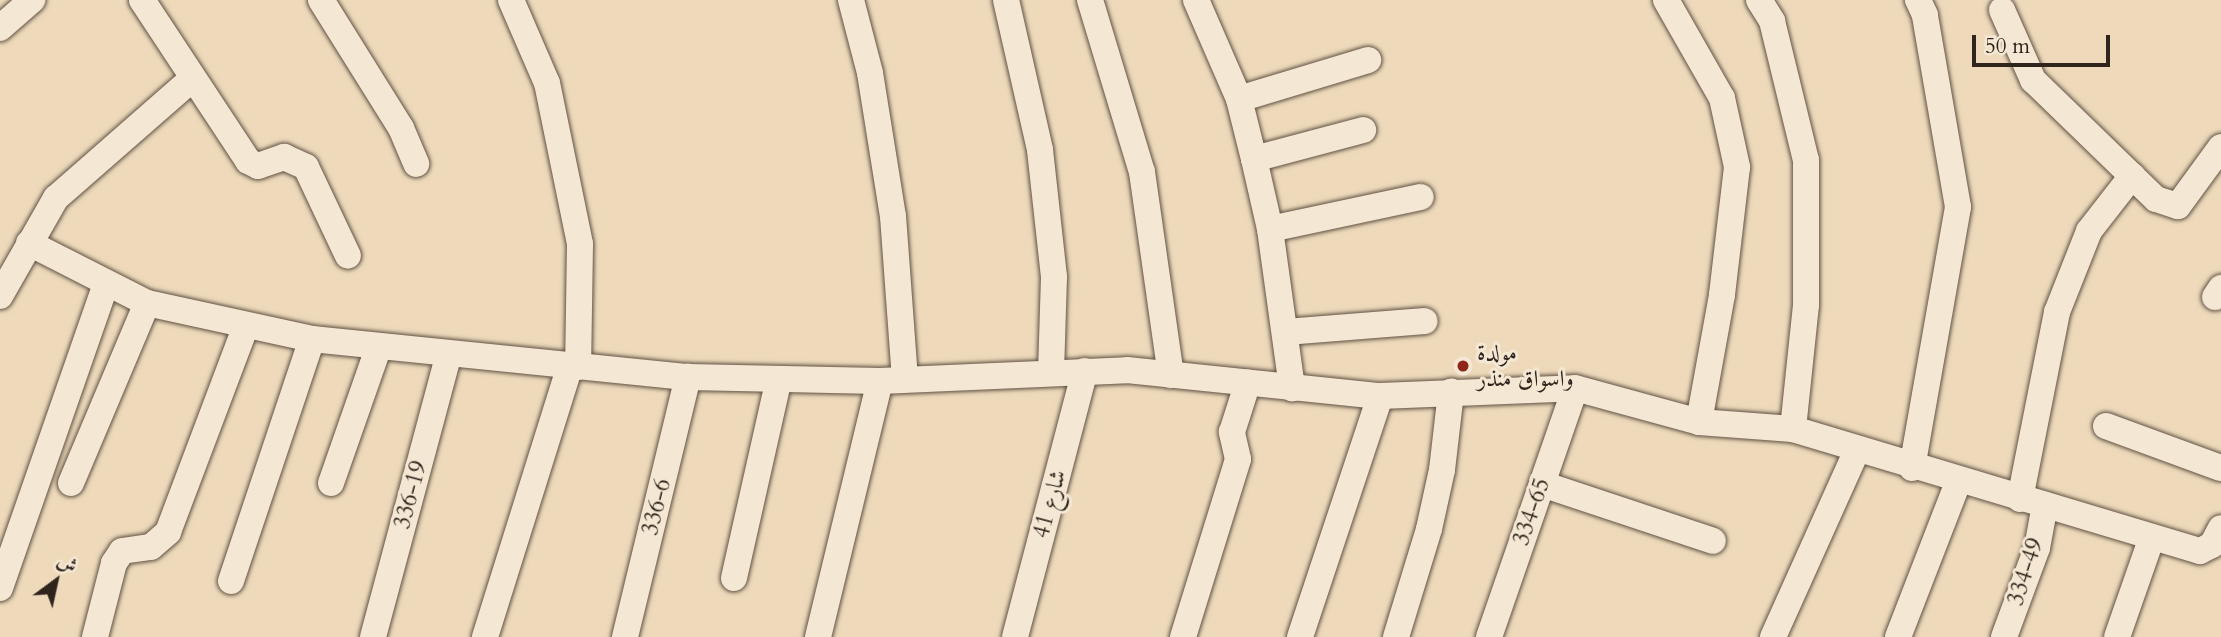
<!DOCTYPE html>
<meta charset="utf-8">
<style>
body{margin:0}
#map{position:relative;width:2221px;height:637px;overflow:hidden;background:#eedabb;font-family:Cardo,Amiri,serif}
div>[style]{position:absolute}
.roads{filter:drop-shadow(0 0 2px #605244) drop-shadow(0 0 2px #605244)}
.minor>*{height:26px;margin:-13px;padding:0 13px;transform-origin:13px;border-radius:13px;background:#f4e7d3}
.dots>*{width:19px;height:19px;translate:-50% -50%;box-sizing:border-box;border:4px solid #f4e7d3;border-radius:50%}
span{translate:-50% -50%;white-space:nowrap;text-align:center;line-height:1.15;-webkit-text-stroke:6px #f4e7d3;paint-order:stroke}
.poi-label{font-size:23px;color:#30251c}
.left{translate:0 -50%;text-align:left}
.street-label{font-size:23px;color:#30251c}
.north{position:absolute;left:21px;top:546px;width:70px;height:70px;-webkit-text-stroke:5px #f4e7d3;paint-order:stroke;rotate:33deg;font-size:19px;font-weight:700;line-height:28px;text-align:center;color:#30251c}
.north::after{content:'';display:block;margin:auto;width:24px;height:32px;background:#30251c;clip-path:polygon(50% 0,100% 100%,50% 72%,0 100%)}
.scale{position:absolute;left:1972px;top:35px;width:138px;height:32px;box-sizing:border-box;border:4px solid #30251c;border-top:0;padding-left:9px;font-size:21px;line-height:24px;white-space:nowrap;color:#30251c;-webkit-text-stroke:5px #f4e7d3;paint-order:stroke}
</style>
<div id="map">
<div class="roads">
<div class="minor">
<div style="left:142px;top:0;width:193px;rotate:56.6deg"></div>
<div style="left:248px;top:161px;width:11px;rotate:27deg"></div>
<div style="left:258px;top:166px;width:28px;rotate:-19deg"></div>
<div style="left:284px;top:157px;width:24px;rotate:24deg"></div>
<div style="left:306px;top:167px;width:98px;rotate:64.7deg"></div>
<div style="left:321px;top:0;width:151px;rotate:58deg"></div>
<div style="left:401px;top:128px;width:39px;rotate:67deg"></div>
<div style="left:511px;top:0;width:90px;rotate:66.6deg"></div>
<div style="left:547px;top:83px;width:164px;rotate:78.4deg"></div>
<div style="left:580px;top:244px;width:123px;rotate:90.9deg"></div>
<div style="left:851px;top:0;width:75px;rotate:75.4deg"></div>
<div style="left:870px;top:73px;width:145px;rotate:80.9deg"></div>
<div style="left:893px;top:216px;width:164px;rotate:85.8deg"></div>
<div style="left:1006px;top:0;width:154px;rotate:77.2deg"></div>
<div style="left:1040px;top:150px;width:128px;rotate:83.7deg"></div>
<div style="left:1054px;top:277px;width:95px;rotate:91.8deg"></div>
<div style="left:1090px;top:0;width:180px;rotate:73.2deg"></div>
<div style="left:1142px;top:172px;width:205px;rotate:81.9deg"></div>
<div style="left:1196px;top:0;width:108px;rotate:66.5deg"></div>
<div style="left:1239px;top:99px;width:62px;rotate:76deg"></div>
<div style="left:1254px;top:159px;width:72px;rotate:77.1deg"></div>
<div style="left:1270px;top:229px;width:161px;rotate:82.1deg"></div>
<div style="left:1666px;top:0;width:113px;rotate:60.3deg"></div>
<div style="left:1722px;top:98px;width:71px;rotate:77.7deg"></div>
<div style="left:1737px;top:167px;width:129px;rotate:96.7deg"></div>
<div style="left:1722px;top:295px;width:129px;rotate:100.3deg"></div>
<div style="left:1759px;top:0;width:25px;rotate:58deg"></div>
<div style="left:1772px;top:21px;width:143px;rotate:76.3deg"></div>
<div style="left:1806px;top:160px;width:145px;rotate:90deg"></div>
<div style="left:1806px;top:305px;width:125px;rotate:96deg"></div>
<div style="left:2002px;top:10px;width:77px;rotate:66.1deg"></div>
<div style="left:2033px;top:80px;width:171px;rotate:44.1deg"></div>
<div style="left:2156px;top:199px;width:23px;rotate:18deg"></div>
<div style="left:2178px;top:206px;width:73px;rotate:-53.9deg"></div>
<div style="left:0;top:28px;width:43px;rotate:-41.2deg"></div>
<div style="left:1239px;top:99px;width:135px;rotate:-16.8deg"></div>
<div style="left:1254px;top:159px;width:113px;rotate:-14.9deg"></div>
<div style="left:1270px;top:229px;width:154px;rotate:-12deg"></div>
<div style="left:29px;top:243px;width:132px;rotate:27deg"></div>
<div style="left:147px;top:303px;width:169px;rotate:12.3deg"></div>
<div style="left:312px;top:339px;width:378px;rotate:5.8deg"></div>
<div style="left:688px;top:377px;width:192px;rotate:1.2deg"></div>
<div style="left:880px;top:381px;width:247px;rotate:-2.5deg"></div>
<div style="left:1127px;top:370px;width:254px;rotate:5.9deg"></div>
<div style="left:1380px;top:396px;width:195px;rotate:-2.3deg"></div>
<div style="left:1575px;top:388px;width:129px;rotate:15.3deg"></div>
<div style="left:1699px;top:422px;width:94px;rotate:4.3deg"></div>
<div style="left:1793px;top:429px;width:425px;rotate:16.7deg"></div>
<div style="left:2200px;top:551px;width:13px;rotate:-27deg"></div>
<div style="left:2212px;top:545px;width:19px;rotate:-62deg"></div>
<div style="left:0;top:296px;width:113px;rotate:-60.3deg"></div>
<div style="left:56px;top:198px;width:182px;rotate:-41.2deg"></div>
<div style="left:2215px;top:297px;width:11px;rotate:-56deg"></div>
<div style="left:1286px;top:332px;width:139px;rotate:-4.5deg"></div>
<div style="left:2106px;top:426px;width:122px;rotate:20.1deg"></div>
<div style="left:1912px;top:468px;width:265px;rotate:-80deg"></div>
<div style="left:1958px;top:207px;width:195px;rotate:-99.8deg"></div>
<div style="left:1925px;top:15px;width:17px;rotate:-115deg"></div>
<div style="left:71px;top:483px;width:195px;rotate:-67.1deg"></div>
<div style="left:331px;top:483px;width:145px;rotate:-70.7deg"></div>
<div style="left:1542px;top:484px;width:180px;rotate:18.4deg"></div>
<div style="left:2020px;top:499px;width:191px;rotate:-78.8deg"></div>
<div style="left:2057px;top:312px;width:87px;rotate:-68.4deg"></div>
<div style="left:2089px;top:231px;width:70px;rotate:-52deg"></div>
<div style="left:734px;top:578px;width:204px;rotate:-77.3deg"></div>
<div style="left:231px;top:581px;width:255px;rotate:-71.5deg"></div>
<div style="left:0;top:588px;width:322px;rotate:-70.8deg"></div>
<div style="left:95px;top:637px;width:76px;rotate:-75.6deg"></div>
<div style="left:114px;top:563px;width:14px;rotate:-56deg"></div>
<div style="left:122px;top:551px;width:29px;rotate:-8deg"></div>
<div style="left:151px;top:547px;width:23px;rotate:-41deg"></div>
<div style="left:168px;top:532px;width:220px;rotate:-69.3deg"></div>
<div style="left:373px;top:637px;width:293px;rotate:-75deg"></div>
<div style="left:485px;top:637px;width:284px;rotate:-72.6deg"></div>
<div style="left:625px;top:637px;width:268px;rotate:-76.4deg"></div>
<div style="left:818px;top:637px;width:263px;rotate:-76.4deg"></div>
<div style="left:1015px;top:637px;width:275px;rotate:-75.3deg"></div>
<div style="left:1183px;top:637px;width:186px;rotate:-72.8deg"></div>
<div style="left:1238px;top:459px;width:28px;rotate:-103deg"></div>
<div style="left:1232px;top:432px;width:52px;rotate:-72.3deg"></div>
<div style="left:1300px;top:637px;width:254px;rotate:-71.6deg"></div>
<div style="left:1396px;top:637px;width:113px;rotate:-73deg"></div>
<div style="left:1429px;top:529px;width:60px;rotate:-77.6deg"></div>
<div style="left:1442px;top:470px;width:79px;rotate:-83.4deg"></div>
<div style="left:1489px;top:637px;width:263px;rotate:-70.9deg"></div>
<div style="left:1773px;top:637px;width:205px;rotate:-65.8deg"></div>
<div style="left:1898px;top:637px;width:166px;rotate:-68.8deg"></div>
<div style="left:2004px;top:637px;width:95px;rotate:-69.7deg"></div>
<div style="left:2037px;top:548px;width:44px;rotate:-79.5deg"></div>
<div style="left:2117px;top:637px;width:103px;rotate:-70.7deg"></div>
</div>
</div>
<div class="dots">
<div style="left:1463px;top:366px;background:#8f2418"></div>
</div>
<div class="poi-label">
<span class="left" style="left:1477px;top:366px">مولدة<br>واسواق منذر</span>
</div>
<div class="street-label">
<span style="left:411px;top:495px;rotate:-75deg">336-19</span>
<span style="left:1050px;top:504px;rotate:-75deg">شارع 41</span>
<span style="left:657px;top:507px;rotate:-76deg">336-6</span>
<span style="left:1532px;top:512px;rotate:-71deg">334-65</span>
<span style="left:2026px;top:572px;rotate:-72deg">334-49</span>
</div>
<div class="north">ش</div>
<div class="scale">50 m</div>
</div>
